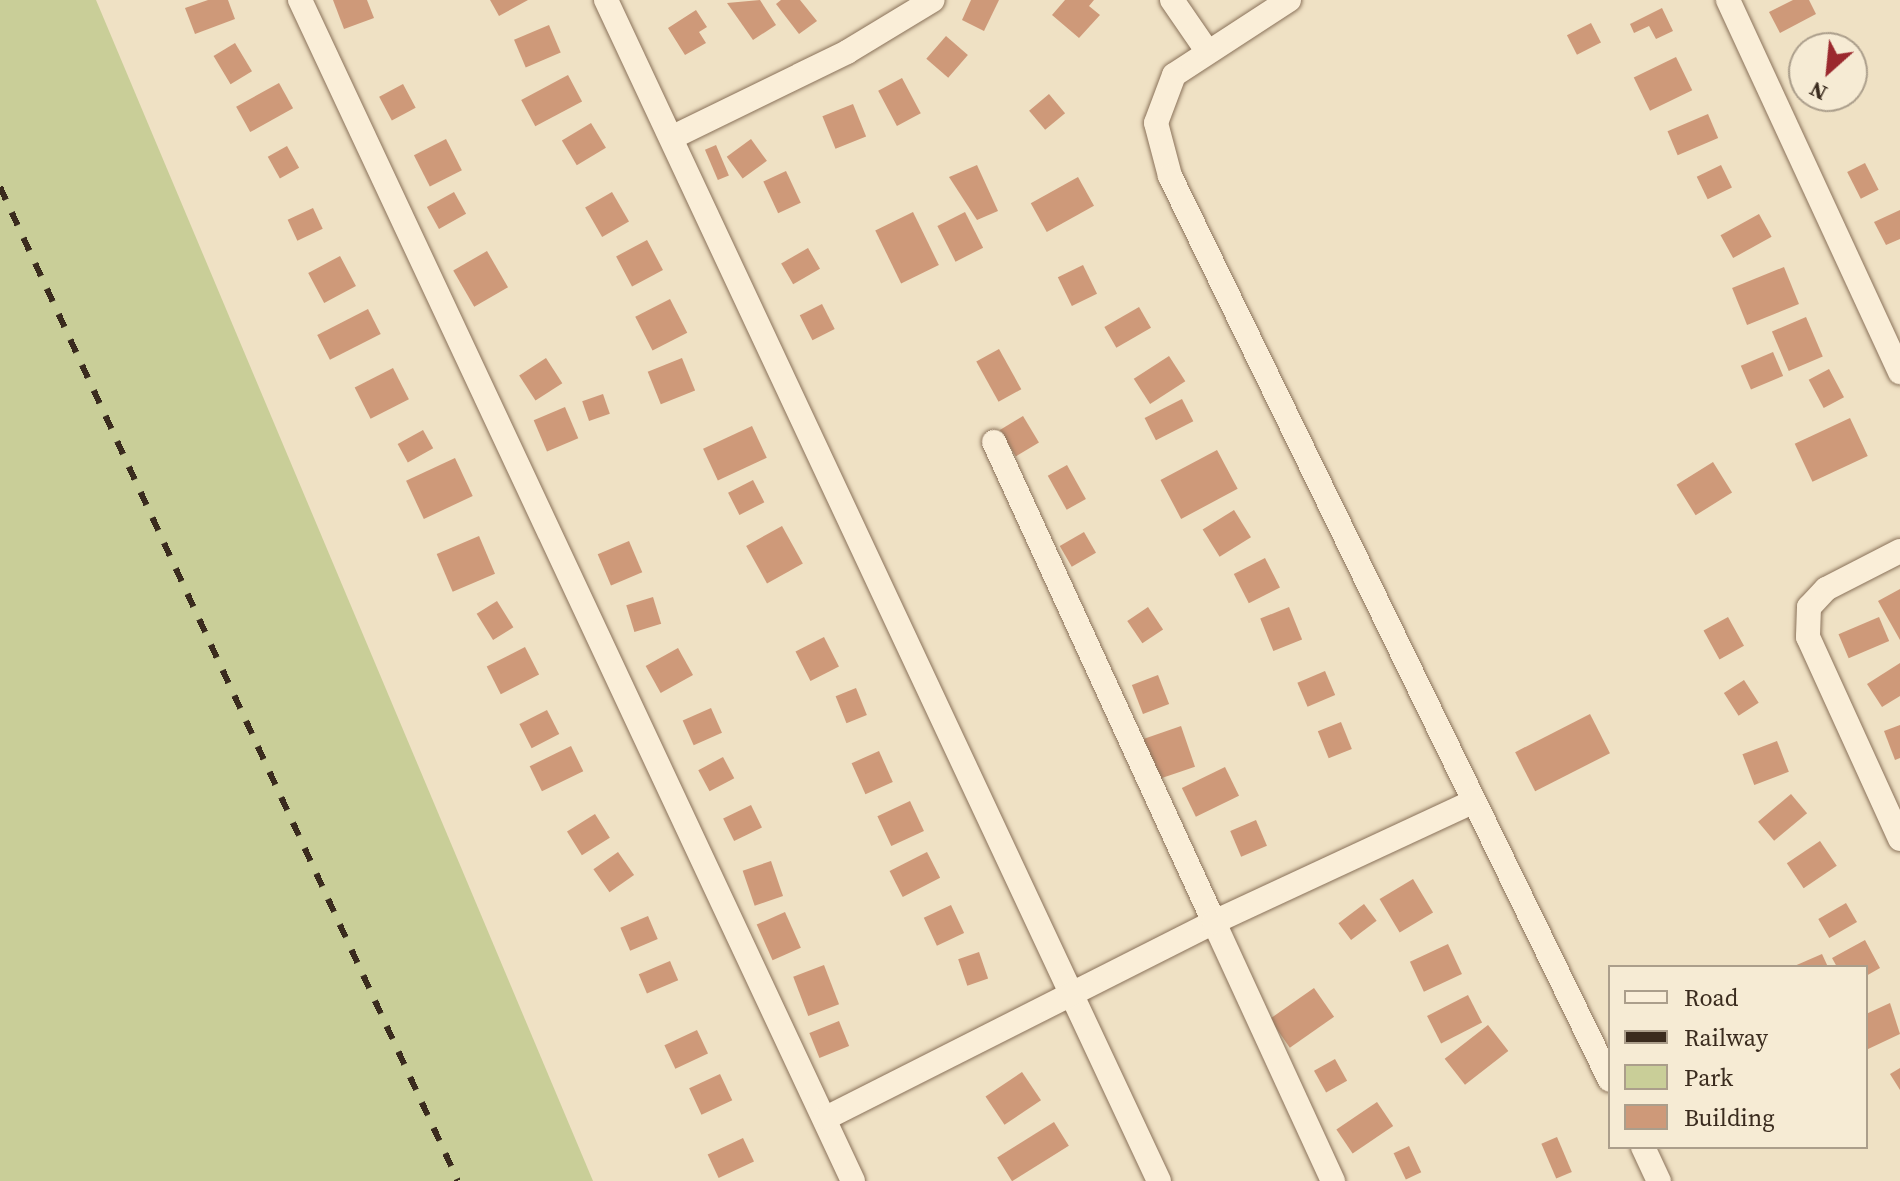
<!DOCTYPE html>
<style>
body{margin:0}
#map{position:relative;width:1900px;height:1181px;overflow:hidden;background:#efe1c4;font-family:"Source Serif 4",serif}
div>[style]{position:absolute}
.green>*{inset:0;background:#c9ce98}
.building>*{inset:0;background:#ce9979;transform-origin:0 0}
.roads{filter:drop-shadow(0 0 2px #8a725a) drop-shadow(0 0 2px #8a725a)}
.street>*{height:24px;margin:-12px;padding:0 12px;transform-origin:12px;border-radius:12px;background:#faeed8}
.rail>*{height:6px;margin-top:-3px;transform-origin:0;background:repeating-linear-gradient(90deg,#3a2b1e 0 14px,transparent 0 28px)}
span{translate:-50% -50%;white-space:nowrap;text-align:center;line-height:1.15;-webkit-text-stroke:6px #f6ebd4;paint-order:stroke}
.legend{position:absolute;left:1608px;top:965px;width:260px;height:184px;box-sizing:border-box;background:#f6ebd4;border:2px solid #ab9e8b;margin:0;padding:10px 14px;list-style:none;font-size:24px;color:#3a2b1e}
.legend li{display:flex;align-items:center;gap:16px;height:40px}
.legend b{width:40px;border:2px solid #ab9e8b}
.north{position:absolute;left:1788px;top:32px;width:80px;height:80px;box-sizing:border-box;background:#f6ebd4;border:2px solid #ab9e8b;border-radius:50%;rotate:207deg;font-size:22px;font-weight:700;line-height:32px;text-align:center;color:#3a2b1e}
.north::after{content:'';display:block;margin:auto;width:28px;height:36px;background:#9b292e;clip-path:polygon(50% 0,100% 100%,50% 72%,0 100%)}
</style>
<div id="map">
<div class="green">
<div style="clip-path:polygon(0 0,96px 0,593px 1181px,0 1181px)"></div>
</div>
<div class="building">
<div style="clip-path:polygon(208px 0,228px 0,235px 19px,195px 34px,185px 8px)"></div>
<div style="clip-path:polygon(333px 0,367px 0,374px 18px,344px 29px)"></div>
<div style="clip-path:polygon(490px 0,528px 0,499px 16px)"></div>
<div style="clip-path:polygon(760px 0,776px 25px,753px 40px,727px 3px)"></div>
<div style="clip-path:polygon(781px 0,800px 0,817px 21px,799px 34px,776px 4px)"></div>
<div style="clip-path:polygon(971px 0,999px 0,984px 31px,962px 20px)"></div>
<div style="clip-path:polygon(1065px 0,1094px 0,1089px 6px,1100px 15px,1079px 38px,1052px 15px)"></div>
<div style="clip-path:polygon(1793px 0,1809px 0,1816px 14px,1780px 33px,1769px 12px)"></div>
<div style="clip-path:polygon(1662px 8px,1673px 31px,1656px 39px,1649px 26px,1634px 33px,1630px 24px)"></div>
<div style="clip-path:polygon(696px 10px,707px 27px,699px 32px,706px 43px,685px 55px,668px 28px)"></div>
<div style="left:1591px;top:23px;width:22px;height:27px;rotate:63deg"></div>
<div style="left:549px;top:25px;width:30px;height:38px;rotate:67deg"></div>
<div style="left:946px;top:36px;width:29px;height:30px;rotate:41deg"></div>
<div style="left:235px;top:43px;width:33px;height:25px;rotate:59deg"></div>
<div style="left:1676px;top:57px;width:37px;height:47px;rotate:64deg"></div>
<div style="clip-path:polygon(1804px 60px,1804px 78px,1797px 62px)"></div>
<div style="left:568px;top:75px;width:30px;height:53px;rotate:62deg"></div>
<div style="left:902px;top:78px;width:40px;height:27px;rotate:62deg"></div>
<div style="left:279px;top:83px;width:29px;height:49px;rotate:61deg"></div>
<div style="left:403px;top:84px;width:27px;height:27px;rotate:62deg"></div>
<div style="left:1049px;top:94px;width:25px;height:26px;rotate:50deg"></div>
<div style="left:853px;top:104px;width:35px;height:33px;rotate:68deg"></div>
<div style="left:1708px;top:114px;width:26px;height:44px;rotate:67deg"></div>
<div style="left:591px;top:123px;width:29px;height:34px;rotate:59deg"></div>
<div style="left:446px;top:139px;width:35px;height:36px;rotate:63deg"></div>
<div style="left:751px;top:139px;width:27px;height:30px;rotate:54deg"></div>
<div style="left:716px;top:145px;width:33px;height:12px;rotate:67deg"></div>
<div style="left:287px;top:146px;width:25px;height:22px;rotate:61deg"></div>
<div style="left:1865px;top:163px;width:30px;height:20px;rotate:63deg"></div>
<div style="clip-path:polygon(977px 165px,998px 211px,977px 220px,949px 177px)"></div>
<div style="left:1721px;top:165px;width:25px;height:27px;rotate:64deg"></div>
<div style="left:786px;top:171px;width:35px;height:25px;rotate:65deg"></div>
<div style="left:1078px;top:177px;width:33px;height:54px;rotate:61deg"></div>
<div style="left:454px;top:192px;width:25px;height:31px;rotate:61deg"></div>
<div style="left:612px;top:192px;width:34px;height:31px;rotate:60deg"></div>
<div style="left:313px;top:208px;width:23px;height:28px;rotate:65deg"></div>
<div style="clip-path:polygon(1900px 210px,1900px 239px,1886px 245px,1874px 222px)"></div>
<div style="left:913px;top:212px;width:59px;height:42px;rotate:64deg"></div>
<div style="left:965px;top:212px;width:40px;height:31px;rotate:63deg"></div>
<div style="left:1759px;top:214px;width:26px;height:44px;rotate:61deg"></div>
<div style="left:647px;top:240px;width:34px;height:35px;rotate:62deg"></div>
<div style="left:808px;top:248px;width:24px;height:31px;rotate:60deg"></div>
<div style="left:487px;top:251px;width:42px;height:39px;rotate:60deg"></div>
<div style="left:340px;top:256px;width:34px;height:36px;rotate:62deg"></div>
<div style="left:1083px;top:265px;width:32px;height:28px;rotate:64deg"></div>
<div style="left:1784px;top:267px;width:40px;height:56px;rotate:68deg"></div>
<div style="left:670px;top:299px;width:38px;height:39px;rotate:63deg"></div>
<div style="left:822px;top:304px;width:28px;height:25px;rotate:63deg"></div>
<div style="left:1139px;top:307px;width:24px;height:40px;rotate:60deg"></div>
<div style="left:368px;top:309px;width:28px;height:57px;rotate:63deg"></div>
<div style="left:1806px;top:317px;width:43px;height:37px;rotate:67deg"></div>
<div style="left:999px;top:349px;width:46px;height:26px;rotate:61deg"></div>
<div style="left:1773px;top:352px;width:26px;height:35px;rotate:67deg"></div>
<div style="left:1169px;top:356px;width:30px;height:42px;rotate:57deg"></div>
<div style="left:546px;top:358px;width:30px;height:32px;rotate:57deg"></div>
<div style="left:682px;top:358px;width:35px;height:37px;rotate:68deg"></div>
<div style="left:393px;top:368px;width:35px;height:43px;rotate:63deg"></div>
<div style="left:1829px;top:369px;width:32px;height:23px;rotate:62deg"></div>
<div style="left:603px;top:394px;width:21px;height:22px;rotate:71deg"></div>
<div style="left:1182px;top:399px;width:25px;height:42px;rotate:63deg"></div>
<div style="left:565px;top:407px;width:34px;height:34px;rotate:67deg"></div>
<div style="left:1023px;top:416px;width:31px;height:27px;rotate:59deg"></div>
<div style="left:1850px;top:418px;width:42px;height:61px;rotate:65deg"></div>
<div style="left:752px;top:426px;width:35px;height:54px;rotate:65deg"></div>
<div style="left:423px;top:430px;width:21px;height:29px;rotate:61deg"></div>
<div style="left:1217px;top:450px;width:44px;height:64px;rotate:62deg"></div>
<div style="left:455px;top:458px;width:42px;height:54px;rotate:65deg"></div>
<div style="left:1713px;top:462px;width:36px;height:43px;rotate:58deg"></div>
<div style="left:1067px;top:465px;width:39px;height:22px;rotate:61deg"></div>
<div style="left:753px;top:480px;width:25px;height:28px;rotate:63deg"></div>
<div style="left:1234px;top:510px;width:32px;height:37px;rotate:58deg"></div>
<div style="left:782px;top:526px;width:43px;height:41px;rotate:61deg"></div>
<div style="left:1084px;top:532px;width:24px;height:28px;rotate:60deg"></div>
<div style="left:479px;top:536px;width:41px;height:46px;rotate:67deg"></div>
<div style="left:629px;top:541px;width:34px;height:34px;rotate:67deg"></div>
<div style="left:1265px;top:558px;width:33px;height:35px;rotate:63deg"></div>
<div style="clip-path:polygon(1900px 589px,1900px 640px,1878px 601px)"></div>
<div style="left:653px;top:597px;width:28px;height:28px;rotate:73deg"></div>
<div style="left:497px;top:601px;width:31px;height:24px;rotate:58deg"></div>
<div style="left:1148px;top:607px;width:27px;height:25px;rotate:56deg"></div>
<div style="left:1289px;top:607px;width:35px;height:31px;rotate:68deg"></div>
<div style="left:1728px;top:617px;width:33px;height:28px;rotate:61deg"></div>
<div style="left:1879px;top:617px;width:26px;height:44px;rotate:67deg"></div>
<div style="left:824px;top:637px;width:33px;height:32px;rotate:63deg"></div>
<div style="left:525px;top:647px;width:31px;height:43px;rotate:63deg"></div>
<div style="left:678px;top:648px;width:31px;height:37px;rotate:61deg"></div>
<div style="clip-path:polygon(1900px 663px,1900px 696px,1882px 707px,1867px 684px)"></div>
<div style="left:1325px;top:671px;width:26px;height:30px;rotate:67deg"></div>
<div style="left:1158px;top:675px;width:31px;height:28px;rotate:69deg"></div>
<div style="left:1744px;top:680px;width:27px;height:24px;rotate:57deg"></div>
<div style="left:856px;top:688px;width:29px;height:22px;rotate:68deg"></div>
<div style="left:711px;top:708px;width:27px;height:31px;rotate:66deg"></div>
<div style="left:547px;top:710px;width:27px;height:31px;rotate:63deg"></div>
<div style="left:1590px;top:714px;width:44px;height:84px;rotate:63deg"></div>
<div style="left:1341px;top:722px;width:29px;height:25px;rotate:68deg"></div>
<div style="clip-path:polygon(1900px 725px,1900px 758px,1895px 760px,1884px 731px)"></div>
<div style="left:1181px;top:726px;width:43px;height:42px;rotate:71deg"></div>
<div style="left:1777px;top:741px;width:33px;height:37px;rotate:69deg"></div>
<div style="left:571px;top:746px;width:28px;height:46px;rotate:64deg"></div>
<div style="left:879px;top:751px;width:34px;height:30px;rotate:66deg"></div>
<div style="left:723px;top:757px;width:24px;height:28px;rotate:62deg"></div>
<div style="left:1225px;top:767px;width:32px;height:48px;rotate:64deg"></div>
<div style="left:1791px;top:794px;width:25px;height:43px;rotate:50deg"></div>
<div style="left:910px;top:801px;width:33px;height:36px;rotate:65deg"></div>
<div style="left:751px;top:805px;width:25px;height:31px;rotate:64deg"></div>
<div style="left:595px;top:814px;width:28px;height:33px;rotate:58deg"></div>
<div style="left:1256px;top:820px;width:28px;height:28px;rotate:67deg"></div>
<div style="left:1820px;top:841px;width:30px;height:40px;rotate:56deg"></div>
<div style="left:618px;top:852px;width:28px;height:30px;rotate:55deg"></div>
<div style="left:927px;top:852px;width:29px;height:42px;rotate:63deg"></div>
<div style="left:771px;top:861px;width:37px;height:30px;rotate:71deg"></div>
<div style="left:1413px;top:879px;width:39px;height:39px;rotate:59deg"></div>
<div style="left:1846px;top:903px;width:22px;height:32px;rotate:60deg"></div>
<div style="left:1364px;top:904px;width:21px;height:32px;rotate:53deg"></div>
<div style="left:951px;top:905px;width:31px;height:30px;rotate:65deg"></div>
<div style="left:785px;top:912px;width:39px;height:31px;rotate:66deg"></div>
<div style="left:648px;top:916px;width:25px;height:30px;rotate:67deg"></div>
<div style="clip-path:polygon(1865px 940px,1880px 968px,1866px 976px,1866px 967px,1837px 967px,1832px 958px)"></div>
<div style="left:1448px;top:944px;width:33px;height:42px;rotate:65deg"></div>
<div style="left:979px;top:952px;width:28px;height:22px;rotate:71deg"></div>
<div style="clip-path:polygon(1822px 954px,1828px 967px,1792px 967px)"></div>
<div style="left:670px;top:961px;width:21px;height:34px;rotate:67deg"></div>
<div style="left:824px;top:965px;width:42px;height:33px;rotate:69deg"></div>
<div style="left:1314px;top:988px;width:35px;height:54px;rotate:55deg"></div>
<div style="left:1468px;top:995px;width:31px;height:46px;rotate:63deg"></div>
<div style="clip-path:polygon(1890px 1003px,1900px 1034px,1866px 1050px,1866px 1014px)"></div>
<div style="left:839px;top:1021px;width:27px;height:32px;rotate:68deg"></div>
<div style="left:1488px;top:1025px;width:33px;height:55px;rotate:52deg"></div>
<div style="left:697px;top:1030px;width:26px;height:36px;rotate:65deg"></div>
<div style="left:1335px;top:1059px;width:25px;height:24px;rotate:61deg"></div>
<div style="clip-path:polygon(1900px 1068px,1900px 1090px,1890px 1074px)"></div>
<div style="left:1022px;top:1072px;width:34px;height:44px;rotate:56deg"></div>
<div style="left:720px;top:1074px;width:29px;height:34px;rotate:65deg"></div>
<div style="left:1377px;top:1102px;width:29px;height:49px;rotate:56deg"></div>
<div style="left:1054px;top:1122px;width:28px;height:67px;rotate:58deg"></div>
<div style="left:1557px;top:1137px;width:38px;height:17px;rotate:67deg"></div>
<div style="left:743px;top:1138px;width:26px;height:39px;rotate:65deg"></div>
<div style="left:1409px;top:1146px;width:29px;height:17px;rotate:65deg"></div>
</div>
<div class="roads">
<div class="street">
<div style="left:300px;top:0;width:1304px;rotate:64.91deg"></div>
<div style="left:606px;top:0;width:1304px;rotate:64.91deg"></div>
<div style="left:1172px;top:0;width:58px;rotate:55.5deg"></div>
<div style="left:1289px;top:0;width:137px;rotate:146.9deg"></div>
<div style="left:1174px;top:75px;width:51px;rotate:110.6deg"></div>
<div style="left:1156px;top:123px;width:55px;rotate:75.2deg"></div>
<div style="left:1170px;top:176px;width:1005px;rotate:64.05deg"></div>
<div style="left:1728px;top:0;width:410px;rotate:65.2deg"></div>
<div style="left:673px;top:137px;width:194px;rotate:-26deg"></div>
<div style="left:847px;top:52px;width:100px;rotate:-31.2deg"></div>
<div style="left:1900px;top:551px;width:83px;rotate:152.8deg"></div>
<div style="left:1826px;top:589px;width:25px;rotate:133deg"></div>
<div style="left:1809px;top:607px;width:30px;rotate:92deg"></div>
<div style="left:1808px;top:637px;width:222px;rotate:65.5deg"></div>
<div style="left:826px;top:1118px;width:435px;rotate:-26.8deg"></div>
<div style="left:1214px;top:922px;width:528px;rotate:-114.62deg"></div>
<div style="left:1643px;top:1147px;width:38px;rotate:65deg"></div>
<div style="left:1333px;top:1181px;width:285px;rotate:-114.7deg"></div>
<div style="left:1214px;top:922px;width:285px;rotate:-24.9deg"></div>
</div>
</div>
<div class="rail">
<div style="left:0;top:187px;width:1094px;rotate:65.26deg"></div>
</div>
<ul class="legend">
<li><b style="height:10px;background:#faeed8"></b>Road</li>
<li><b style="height:10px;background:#3a2b1e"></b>Railway</li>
<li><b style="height:22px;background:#c9ce98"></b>Park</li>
<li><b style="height:22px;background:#ce9979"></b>Building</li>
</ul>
<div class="north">N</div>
</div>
